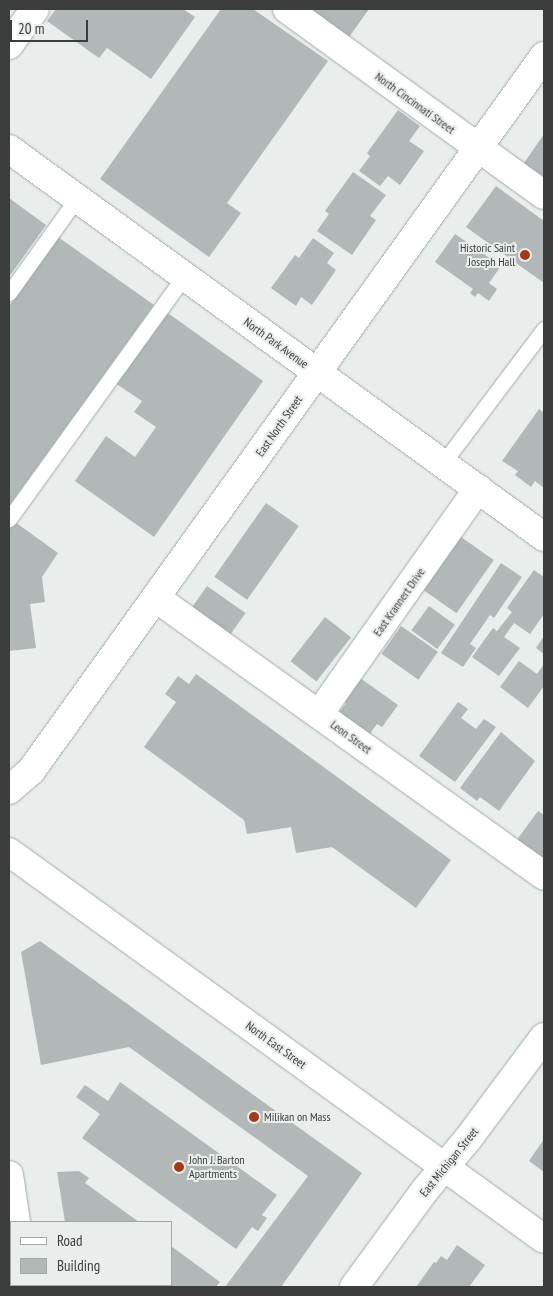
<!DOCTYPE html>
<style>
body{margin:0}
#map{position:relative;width:553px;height:1296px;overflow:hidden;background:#e9eeed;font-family:"PT Sans Narrow",sans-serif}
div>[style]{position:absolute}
.building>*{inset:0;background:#b2b7b7;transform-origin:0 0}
.roads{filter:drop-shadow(0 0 1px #a4a9a8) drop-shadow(0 0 1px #a4a9a8)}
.lane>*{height:15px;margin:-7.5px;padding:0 7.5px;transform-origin:7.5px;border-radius:7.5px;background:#fff}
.street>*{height:28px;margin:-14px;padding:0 14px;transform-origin:14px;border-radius:14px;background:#fff}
.secondary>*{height:28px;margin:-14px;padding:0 14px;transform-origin:14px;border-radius:14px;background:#fff}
.dots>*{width:14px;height:14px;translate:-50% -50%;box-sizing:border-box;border:2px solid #e9eeed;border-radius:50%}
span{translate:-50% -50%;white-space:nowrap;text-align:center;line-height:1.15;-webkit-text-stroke:4px #e9eeed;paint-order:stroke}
.street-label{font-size:12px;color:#3b3c3c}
.poi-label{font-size:12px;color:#3b3c3c}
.right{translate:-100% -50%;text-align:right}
.left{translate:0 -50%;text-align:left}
.frame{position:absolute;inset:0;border:10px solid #3b3c3c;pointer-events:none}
.legend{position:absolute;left:10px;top:1221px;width:162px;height:65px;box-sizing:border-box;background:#e9eeed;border:1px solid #a3a7a6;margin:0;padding:6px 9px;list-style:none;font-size:15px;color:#3b3c3c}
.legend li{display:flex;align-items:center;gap:10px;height:25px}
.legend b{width:25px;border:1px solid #a3a7a6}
.scale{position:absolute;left:10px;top:20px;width:78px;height:22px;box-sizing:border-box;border:2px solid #3b3c3c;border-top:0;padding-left:6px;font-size:15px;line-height:18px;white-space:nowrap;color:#3b3c3c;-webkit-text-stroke:4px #e9eeed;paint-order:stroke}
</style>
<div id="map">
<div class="building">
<div style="clip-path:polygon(56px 9px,183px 9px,195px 17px,151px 79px,107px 48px,99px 58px,47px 21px)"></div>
<div style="clip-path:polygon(221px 9px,253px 9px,328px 61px,227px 203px,241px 213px,209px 257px,100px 179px)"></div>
<div style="clip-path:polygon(304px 9px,369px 9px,347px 40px)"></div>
<div style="clip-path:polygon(398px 110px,420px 126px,409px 141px,424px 151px,400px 185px,388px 176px,380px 186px,359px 171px,370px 156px,367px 153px)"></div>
<div style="clip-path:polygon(544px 134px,544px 182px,522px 166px)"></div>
<div style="clip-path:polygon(353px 172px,386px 195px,370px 216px,376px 220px,352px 255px,317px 231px,329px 214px,325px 211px)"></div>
<div style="clip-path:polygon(496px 186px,544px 221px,544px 283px,466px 227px)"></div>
<div style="clip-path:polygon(9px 198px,46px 225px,9px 277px)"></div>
<div style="clip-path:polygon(455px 234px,501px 266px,489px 283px,497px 289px,489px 301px,478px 293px,475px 297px,470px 293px,473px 289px,435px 262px)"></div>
<div style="clip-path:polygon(58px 237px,154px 305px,9px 506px,9px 306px)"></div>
<div style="clip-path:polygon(313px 238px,334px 253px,327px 263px,336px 270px,312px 305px,301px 297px,296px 306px,271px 288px,295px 255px,299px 258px)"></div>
<div style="clip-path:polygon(165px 311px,263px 381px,154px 537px,75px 481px,106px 436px,135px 457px,156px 427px,134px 412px,142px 401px,115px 383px)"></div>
<div style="clip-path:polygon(539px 409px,544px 413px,544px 488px,535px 481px,531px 487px,515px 475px,518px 471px,502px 461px)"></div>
<div style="left:266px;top:503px;width:40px;height:90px;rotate:35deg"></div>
<div style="clip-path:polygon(15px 522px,58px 553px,42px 577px,45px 602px,30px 604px,36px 648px,9px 651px,9px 530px)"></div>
<div style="left:461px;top:537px;width:40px;height:65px;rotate:35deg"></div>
<div style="clip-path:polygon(501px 563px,522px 577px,494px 618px,490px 615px,470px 644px,476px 648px,463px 667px,441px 653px)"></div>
<div style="clip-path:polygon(534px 570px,544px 577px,544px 614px,530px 634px,514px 623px,504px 637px,520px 648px,499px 676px,472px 657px,493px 628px,497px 631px,512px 612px,507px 608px)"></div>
<div style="left:207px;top:586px;width:47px;height:27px;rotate:35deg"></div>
<div style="left:429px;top:606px;width:32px;height:30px;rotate:36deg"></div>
<div style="left:325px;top:617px;width:33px;height:56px;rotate:38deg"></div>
<div style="left:401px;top:626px;width:45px;height:34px;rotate:35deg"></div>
<div style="clip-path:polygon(544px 636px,544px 654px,536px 648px)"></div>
<div style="clip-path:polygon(519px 661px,537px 674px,544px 664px,544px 686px,528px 708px,500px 687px)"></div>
<div style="clip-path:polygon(196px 674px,451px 860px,416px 908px,332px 847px,296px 853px,291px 827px,247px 834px,244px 820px,144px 747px,176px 702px,165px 694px,178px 676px,189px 684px)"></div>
<div style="clip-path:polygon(356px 675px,398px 705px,382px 727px,377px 724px,366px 739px,335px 718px,346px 703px,340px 699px)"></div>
<div style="clip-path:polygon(458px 702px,468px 709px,461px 718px,476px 729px,484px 719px,496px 727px,455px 782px,419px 756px)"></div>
<div style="clip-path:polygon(501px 732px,535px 761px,499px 811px,480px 797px,477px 801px,460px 788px)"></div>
<div style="clip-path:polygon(538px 811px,544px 815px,544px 861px,516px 841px)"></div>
<div style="clip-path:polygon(40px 941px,362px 1173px,281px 1287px,225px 1287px,308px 1176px,129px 1047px,41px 1065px,21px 952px)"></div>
<div style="clip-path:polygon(120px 1082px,277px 1195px,262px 1215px,267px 1218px,258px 1231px,252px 1227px,236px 1249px,82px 1138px,100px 1114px,76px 1097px,85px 1085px,108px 1101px)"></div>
<div style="clip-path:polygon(544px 1139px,544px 1172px,529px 1161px)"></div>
<div style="clip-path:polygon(79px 1171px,89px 1178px,85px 1183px,139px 1222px,65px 1222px,57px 1172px)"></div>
<div style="clip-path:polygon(457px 1245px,485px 1265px,469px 1287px,416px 1287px,434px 1262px,436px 1263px,441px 1256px,447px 1260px)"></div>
<div style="clip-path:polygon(171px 1246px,220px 1282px,216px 1287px,75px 1287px,75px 1285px,171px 1285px)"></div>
</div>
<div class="roads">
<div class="lane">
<div style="left:9px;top:293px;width:117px;rotate:-54.4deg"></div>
<div style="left:443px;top:463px;width:168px;rotate:-53deg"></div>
<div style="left:9px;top:519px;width:299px;rotate:-54.2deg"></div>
</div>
<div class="street">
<div style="left:287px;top:9px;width:317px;rotate:35.9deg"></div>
<div style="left:9px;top:45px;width:44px;rotate:-54.2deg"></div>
<div style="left:9px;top:149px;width:661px;rotate:35.95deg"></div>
<div style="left:156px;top:598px;width:477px;rotate:35.6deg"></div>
<div style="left:319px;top:714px;width:276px;rotate:-54.8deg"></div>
</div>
<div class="secondary">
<div style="left:9px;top:790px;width:29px;rotate:-41deg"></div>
<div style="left:31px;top:771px;width:880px;rotate:-54.34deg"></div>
<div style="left:9px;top:852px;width:660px;rotate:35.88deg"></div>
<div style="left:9px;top:1175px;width:48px;rotate:81.5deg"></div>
<div style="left:26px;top:1285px;width:2px;rotate:63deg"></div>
<div style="left:354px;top:1287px;width:120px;rotate:-53.8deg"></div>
<div style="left:425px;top:1190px;width:67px;rotate:-49.9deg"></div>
<div style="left:468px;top:1139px;width:127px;rotate:-53.3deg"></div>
</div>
</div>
<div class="dots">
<div style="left:525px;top:255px;background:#a23b18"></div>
<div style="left:254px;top:1117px;background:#a23b18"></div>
<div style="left:179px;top:1167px;background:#a23b18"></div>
</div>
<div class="street-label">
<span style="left:415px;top:103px;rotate:36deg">North Cincinnati Street</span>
<span style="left:276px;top:343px;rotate:36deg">North Park Avenue</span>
<span style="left:279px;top:426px;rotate:-55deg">East North Street</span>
<span style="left:399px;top:602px;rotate:-55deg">East Krannert Drive</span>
<span style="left:351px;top:737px;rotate:36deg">Leon Street</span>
<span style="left:276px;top:1045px;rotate:36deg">North East Street</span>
<span style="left:449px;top:1162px;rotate:-51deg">East Michigan Street</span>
</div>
<div class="poi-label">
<span class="right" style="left:515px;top:255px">Historic Saint<br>Joseph Hall</span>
<span class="left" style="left:264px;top:1117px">Milikan on Mass</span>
<span class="left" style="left:189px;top:1167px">John J. Barton<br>Apartments</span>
</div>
<div class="frame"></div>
<ul class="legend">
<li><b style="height:6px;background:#fff"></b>Road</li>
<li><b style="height:14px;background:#b2b7b7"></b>Building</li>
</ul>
<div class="scale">20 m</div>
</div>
